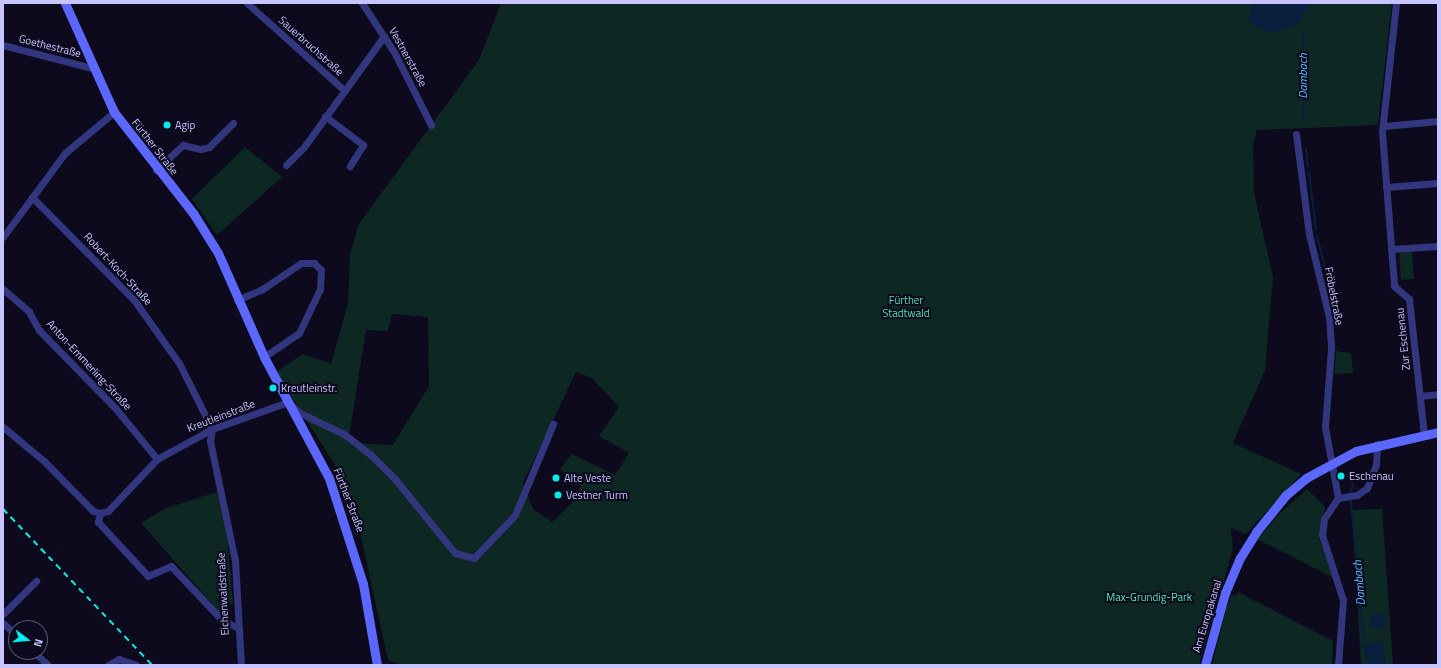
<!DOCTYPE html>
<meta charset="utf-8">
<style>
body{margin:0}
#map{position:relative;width:1441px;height:668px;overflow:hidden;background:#0c0a1c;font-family:"Titillium Web",sans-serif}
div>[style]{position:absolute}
.green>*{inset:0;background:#0d2723;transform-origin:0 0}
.water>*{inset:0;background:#08203e}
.round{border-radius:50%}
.stream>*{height:2px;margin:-1px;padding:0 1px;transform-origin:1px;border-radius:1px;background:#08203e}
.street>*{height:7px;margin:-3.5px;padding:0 3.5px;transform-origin:3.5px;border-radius:3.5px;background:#32367e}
.secondary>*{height:9px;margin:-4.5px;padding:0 4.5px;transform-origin:4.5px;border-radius:4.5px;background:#5c67ff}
.rail>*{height:2px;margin-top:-1px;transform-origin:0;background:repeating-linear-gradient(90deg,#00edf0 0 6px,transparent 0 11px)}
.dots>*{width:11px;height:11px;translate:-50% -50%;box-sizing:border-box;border:2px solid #0c0a1c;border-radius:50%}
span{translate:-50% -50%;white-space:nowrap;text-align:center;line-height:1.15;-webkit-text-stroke:4px #0c0a1c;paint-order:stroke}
.street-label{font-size:11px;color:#c7c5ff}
.poi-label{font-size:11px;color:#c7c5ff}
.left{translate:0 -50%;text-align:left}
.park-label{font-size:11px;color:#4ce5b1}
.water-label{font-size:12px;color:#53bfff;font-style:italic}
.frame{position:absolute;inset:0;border:4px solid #c7c5ff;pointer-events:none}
.north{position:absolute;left:8px;top:620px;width:40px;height:40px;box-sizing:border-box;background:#0c0a1c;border:1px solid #575577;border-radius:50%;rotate:106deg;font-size:11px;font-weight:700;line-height:16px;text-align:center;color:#c7c5ff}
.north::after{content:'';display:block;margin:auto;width:14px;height:18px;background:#00edf0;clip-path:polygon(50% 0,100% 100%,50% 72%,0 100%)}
</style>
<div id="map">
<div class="green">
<div style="clip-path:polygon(evenodd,501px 3px,1392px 3px,1378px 125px,1257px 130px,1253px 145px,1254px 193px,1273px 277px,1265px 370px,1233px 443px,1301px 474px,1246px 534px,1231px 528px,1233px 549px,1199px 665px,401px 665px,388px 660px,354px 505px,342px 476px,276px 372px,303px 354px,331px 364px,348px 303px,350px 255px,358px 225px,479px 60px,501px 3px,392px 314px,428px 317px,429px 386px,393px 445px,348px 443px,366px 330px,388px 331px,392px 314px,501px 3px,576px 372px,592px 378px,619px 407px,599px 436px,629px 453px,615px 475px,572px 454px,560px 469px,581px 486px,572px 503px,552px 522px,533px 509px,523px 483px,576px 372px)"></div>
<div style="clip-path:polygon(245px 147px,282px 177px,217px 235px,192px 199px)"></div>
<div style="left:1412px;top:251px;width:28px;height:13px;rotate:86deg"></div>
<div style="clip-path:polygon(1336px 351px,1351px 353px,1353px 373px,1334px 374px)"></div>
<div style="clip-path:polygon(1307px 489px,1325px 507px,1319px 538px,1334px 578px,1257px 539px,1280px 513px)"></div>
<div style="clip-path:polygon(217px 492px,227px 534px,233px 603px,219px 612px,141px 523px,164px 509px)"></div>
<div style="clip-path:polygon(1382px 509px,1393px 665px,1385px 665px,1383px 641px,1365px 646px,1369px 665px,1361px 665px,1352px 510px)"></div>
<div style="clip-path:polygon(1238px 592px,1333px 641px,1332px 665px,1212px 665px,1226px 610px,1231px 595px,1236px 596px)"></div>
</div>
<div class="water">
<div style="clip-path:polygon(1252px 3px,1311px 3px,1298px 24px,1277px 33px,1254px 27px,1249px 18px)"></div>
<div class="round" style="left:1370px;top:613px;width:16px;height:16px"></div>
<div style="clip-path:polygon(1383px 641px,1385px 665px,1369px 665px,1365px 646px)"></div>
</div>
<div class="stream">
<div style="left:1303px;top:30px;width:93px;rotate:90deg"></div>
<div style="left:1306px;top:148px;width:18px;rotate:84deg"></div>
<div style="left:1309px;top:172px;width:58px;rotate:83.1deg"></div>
<div style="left:1317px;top:236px;width:76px;rotate:75.6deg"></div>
<div style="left:1350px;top:478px;width:9px;rotate:69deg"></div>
<div style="left:1353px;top:486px;width:7px;rotate:117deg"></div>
<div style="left:1351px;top:501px;width:165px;rotate:84.8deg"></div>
</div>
<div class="street">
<div style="left:247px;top:3px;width:129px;rotate:41.9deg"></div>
<div style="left:362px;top:3px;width:59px;rotate:56.9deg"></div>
<div style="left:394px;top:52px;width:82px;rotate:63.1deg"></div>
<div style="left:1396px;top:3px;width:130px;rotate:96.2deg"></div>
<div style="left:1382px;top:132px;width:154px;rotate:85.5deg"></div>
<div style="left:1394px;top:286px;width:20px;rotate:41deg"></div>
<div style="left:1409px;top:299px;width:136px;rotate:83.7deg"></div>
<div style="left:3px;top:45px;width:92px;rotate:14.5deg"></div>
<div style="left:325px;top:116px;width:48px;rotate:37.3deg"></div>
<div style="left:363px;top:145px;width:25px;rotate:122deg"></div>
<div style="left:1384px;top:126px;width:54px;rotate:-5.3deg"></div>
<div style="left:1296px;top:134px;width:101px;rotate:82.6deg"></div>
<div style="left:1309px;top:234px;width:85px;rotate:76.5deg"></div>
<div style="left:1329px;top:317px;width:32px;rotate:86deg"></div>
<div style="left:1331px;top:349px;width:78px;rotate:94.4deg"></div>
<div style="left:1325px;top:427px;width:72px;rotate:79.6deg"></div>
<div style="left:286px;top:165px;width:25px;rotate:-45deg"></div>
<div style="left:304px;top:147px;width:137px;rotate:-54.2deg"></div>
<div style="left:156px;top:170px;width:37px;rotate:-43deg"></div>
<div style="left:183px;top:145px;width:18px;rotate:13deg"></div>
<div style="left:201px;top:149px;width:8px;rotate:-14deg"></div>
<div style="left:209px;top:147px;width:34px;rotate:-45deg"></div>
<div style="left:1386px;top:187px;width:52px;rotate:-4.4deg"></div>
<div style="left:32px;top:197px;width:145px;rotate:45.3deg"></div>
<div style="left:134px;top:300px;width:77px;rotate:54.5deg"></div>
<div style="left:179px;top:363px;width:74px;rotate:63.4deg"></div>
<div style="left:212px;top:429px;width:12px;rotate:99deg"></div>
<div style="left:210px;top:441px;width:123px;rotate:78.2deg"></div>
<div style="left:235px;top:561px;width:104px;rotate:86.7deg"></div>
<div style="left:3px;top:237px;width:104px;rotate:-53.6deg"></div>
<div style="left:65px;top:153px;width:64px;rotate:-39.9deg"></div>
<div style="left:1391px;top:249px;width:47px;rotate:-3.7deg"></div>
<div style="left:3px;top:289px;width:35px;rotate:41deg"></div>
<div style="left:29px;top:312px;width:21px;rotate:61deg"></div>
<div style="left:39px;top:330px;width:110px;rotate:45.7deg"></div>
<div style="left:116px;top:409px;width:65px;rotate:50.6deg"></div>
<div style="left:237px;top:300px;width:26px;rotate:-23deg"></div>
<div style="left:261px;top:290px;width:48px;rotate:-34deg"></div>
<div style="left:301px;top:263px;width:13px"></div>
<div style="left:314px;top:263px;width:10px;rotate:45deg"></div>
<div style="left:321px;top:270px;width:19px;rotate:93deg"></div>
<div style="left:320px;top:289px;width:49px;rotate:115.5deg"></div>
<div style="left:299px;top:333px;width:42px;rotate:145.6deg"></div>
<div style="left:1420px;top:396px;width:18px;rotate:-6deg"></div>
<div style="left:3px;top:427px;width:53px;rotate:39.7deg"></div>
<div style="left:44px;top:461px;width:70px;rotate:45.6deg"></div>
<div style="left:93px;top:511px;width:7px;rotate:16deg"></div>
<div style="left:1338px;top:498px;width:25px;rotate:124deg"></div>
<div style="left:1324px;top:519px;width:16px;rotate:97deg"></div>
<div style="left:1322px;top:535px;width:68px;rotate:72.1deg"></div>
<div style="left:1343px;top:600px;width:65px;rotate:94.4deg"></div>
<div style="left:1338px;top:498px;width:19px;rotate:-9deg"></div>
<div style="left:1357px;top:495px;width:12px;rotate:-35deg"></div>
<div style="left:1367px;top:488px;width:25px;rotate:-69deg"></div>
<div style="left:1376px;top:465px;width:21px;rotate:-87deg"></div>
<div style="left:3px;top:614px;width:47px;rotate:-45deg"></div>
<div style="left:3px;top:623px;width:18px;rotate:43deg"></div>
<div style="left:236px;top:627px;width:16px;rotate:-153deg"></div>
<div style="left:222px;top:620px;width:74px;rotate:-133.4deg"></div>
<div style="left:171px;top:566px;width:25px;rotate:157deg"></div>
<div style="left:148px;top:576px;width:74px;rotate:-132.8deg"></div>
<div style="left:98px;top:522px;width:9px;rotate:-77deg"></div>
<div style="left:100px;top:513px;width:8px;rotate:-14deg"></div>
<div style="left:108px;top:511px;width:71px;rotate:-46.7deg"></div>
<div style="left:157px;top:459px;width:63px;rotate:-28.6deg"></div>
<div style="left:212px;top:429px;width:81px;rotate:-19.6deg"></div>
<div style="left:288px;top:402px;width:16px;rotate:43deg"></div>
<div style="left:300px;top:413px;width:49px;rotate:25.5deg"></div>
<div style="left:344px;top:434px;width:33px;rotate:38deg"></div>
<div style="left:370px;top:454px;width:35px;rotate:45deg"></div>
<div style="left:395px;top:479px;width:95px;rotate:51deg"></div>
<div style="left:455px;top:553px;width:20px;rotate:15deg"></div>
<div style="left:474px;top:558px;width:59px;rotate:-46.4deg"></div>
<div style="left:515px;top:515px;width:99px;rotate:-67.3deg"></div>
<div style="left:34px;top:652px;width:19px;rotate:43deg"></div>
<div style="left:108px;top:665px;width:13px;rotate:-29deg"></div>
<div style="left:119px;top:659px;width:18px;rotate:19deg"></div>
</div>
<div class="secondary">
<div style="left:65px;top:3px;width:120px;rotate:65.8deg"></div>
<div style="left:114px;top:112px;width:128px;rotate:52deg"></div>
<div style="left:193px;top:213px;width:47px;rotate:58deg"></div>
<div style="left:218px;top:253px;width:114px;rotate:66.1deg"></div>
<div style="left:264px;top:357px;width:137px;rotate:61.8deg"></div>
<div style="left:329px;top:478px;width:111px;rotate:72.2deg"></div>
<div style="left:363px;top:584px;width:82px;rotate:80.2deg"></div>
<div style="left:1205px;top:665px;width:75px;rotate:-74.5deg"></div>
<div style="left:1225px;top:593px;width:38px;rotate:-67deg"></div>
<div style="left:1240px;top:558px;width:31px;rotate:-58deg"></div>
<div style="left:1256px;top:532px;width:48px;rotate:-51deg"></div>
<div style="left:1286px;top:495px;width:26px;rotate:-40deg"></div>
<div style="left:1306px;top:478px;width:57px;rotate:-28.4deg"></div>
<div style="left:1356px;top:451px;width:84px;rotate:-13deg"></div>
</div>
<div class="rail">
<div style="left:3px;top:509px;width:216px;rotate:46.3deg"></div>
</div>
<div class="dots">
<div style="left:167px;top:125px;background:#00edf0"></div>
<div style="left:273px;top:388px;background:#00edf0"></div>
<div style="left:1341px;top:476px;background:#00edf0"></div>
<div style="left:556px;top:478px;background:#00edf0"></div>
<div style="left:558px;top:495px;background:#00edf0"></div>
</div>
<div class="street-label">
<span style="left:50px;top:46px;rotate:14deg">Goethestraße</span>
<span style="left:311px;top:46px;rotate:42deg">Sauerbruchstraße</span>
<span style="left:408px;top:57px;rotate:61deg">Vestnerstraße</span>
<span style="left:155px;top:147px;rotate:52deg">Fürther Straße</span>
<span style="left:118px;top:269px;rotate:47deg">Robert-Koch-Straße</span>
<span style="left:1334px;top:296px;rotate:79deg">Fröbelstraße</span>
<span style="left:1403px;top:339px;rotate:-96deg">Zur Eschenau</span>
<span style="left:89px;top:365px;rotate:47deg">Anton-Emmerling-Straße</span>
<span style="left:221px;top:416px;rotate:-21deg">Kreutleinstraße</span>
<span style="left:349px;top:500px;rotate:69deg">Fürther Straße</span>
<span style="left:223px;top:594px;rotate:-93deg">Eichenwaldstraße</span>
<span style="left:1207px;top:616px;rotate:-73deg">Am Europakanal</span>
</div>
<div class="poi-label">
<span class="left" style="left:175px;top:125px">Agip</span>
<span class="left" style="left:281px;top:388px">Kreutleinstr.</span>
<span class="left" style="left:1349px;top:476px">Eschenau</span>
<span class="left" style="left:564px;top:478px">Alte Veste</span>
<span class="left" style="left:566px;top:495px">Vestner Turm</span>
</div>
<div class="park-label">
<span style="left:906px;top:307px">Fürther<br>Stadtwald</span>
<span style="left:1149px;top:597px">Max-Grundig-Park</span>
</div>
<div class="water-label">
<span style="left:1303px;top:76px;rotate:-90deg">Dambach</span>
<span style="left:1359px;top:583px;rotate:-95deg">Dambach</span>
</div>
<div class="frame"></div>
<div class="north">N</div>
</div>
